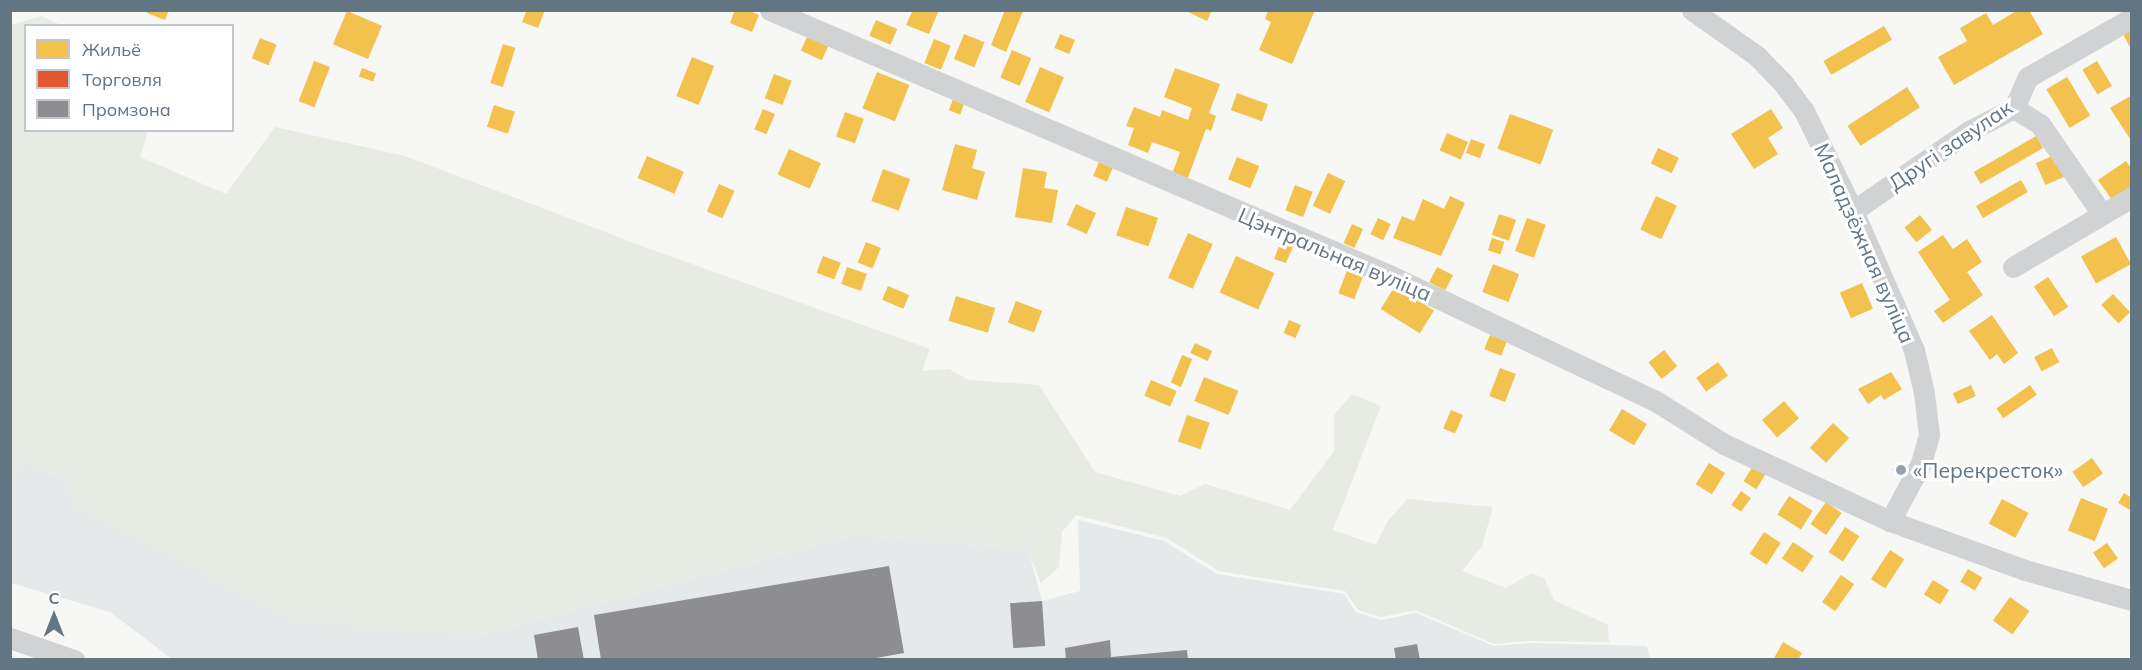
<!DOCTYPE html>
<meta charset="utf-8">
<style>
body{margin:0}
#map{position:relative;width:2142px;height:670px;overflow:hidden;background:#f7f7f6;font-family:Mulish,sans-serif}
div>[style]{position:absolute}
.built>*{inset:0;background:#e6e9e9}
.green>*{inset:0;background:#e7ebe4}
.homes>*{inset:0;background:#f2c14e;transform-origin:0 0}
.shops>*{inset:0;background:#e4572e;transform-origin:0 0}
.industry>*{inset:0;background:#8d8d92;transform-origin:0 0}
.street>*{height:21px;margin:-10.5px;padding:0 10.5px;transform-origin:10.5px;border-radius:10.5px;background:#d1d2d3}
.dots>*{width:16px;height:16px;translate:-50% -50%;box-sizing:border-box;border:3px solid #fff;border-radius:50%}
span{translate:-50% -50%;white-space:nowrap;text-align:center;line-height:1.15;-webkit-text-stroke:6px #fff;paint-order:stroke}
.street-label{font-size:21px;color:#617583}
.poi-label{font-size:21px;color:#617583}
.left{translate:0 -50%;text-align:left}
.frame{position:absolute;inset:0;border:12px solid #617583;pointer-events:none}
.legend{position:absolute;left:24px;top:24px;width:210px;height:108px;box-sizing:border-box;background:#fff;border:2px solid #c0c8cd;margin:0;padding:8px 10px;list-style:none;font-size:18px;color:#617583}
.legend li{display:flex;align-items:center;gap:12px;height:30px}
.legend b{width:30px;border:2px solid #c0c8cd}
.north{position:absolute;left:24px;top:586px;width:60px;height:60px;-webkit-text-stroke:4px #fff;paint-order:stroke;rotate:0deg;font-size:16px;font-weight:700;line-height:24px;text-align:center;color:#617583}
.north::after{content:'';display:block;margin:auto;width:21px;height:27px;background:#617583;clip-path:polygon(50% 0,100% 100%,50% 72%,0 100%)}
</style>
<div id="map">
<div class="built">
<div style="clip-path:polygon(24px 463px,64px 478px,76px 508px,474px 637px,854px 535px,1028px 549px,1042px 601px,1080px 591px,1078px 520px,1164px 541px,1217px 574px,1344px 594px,1356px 612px,1381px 620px,1416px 613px,1494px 646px,1529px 643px,1647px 646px,1650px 659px,172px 659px,110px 612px,11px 583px,11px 475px)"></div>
</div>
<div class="green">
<div style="clip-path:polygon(41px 16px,61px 25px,26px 26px,26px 130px,148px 131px,140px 157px,226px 194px,275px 127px,405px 156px,650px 249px,930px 349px,922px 371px,949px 369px,969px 380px,1039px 385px,1095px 472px,1180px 496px,1205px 484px,1290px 510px,1334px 451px,1334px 415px,1352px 394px,1381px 406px,1333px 530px,1376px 545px,1387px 522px,1407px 499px,1493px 507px,1482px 546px,1462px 571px,1506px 588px,1531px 573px,1544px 578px,1554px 600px,1608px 625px,1609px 642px,1527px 641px,1494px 644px,1415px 610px,1381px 617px,1358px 610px,1345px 591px,1219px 571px,1167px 538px,1076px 515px,1062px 532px,1059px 567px,1041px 583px,1027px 549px,854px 535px,474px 637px,295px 622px,76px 508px,64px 478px,24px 463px,11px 475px,11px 25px)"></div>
</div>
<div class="homes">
<div style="clip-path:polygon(148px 10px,169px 10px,165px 20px,147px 13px)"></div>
<div style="clip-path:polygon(527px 10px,545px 10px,538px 28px,522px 22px)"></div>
<div style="clip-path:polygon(735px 10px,748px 10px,759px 15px,752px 32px,730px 23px)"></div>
<div style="clip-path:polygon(913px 10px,939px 10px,929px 34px,906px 25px)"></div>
<div style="clip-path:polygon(1005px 10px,1023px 11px,1006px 52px,991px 45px)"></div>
<div style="clip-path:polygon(1184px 10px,1212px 10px,1207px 21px)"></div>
<div style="clip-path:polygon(1268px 10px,1315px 10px,1292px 64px,1259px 50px,1271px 22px,1265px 19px)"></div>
<div style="clip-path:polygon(2018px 10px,2029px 10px,2043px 34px,1954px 85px,1938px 57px,1967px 41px,1960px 28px,1986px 13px,1993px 25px)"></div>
<div style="left:347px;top:11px;width:38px;height:36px;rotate:23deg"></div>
<div style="left:876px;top:20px;width:23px;height:17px;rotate:23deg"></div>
<div style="left:1884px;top:26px;width:16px;height:70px;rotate:60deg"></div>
<div style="clip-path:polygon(2130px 30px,2132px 33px,2132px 51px,2123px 34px)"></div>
<div style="left:964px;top:34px;width:22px;height:27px;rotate:22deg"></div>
<div style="left:1060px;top:34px;width:16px;height:15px;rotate:22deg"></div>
<div style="left:808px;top:35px;width:23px;height:17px;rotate:25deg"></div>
<div style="left:260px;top:38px;width:18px;height:22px;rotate:22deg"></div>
<div style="left:934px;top:39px;width:18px;height:26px;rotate:22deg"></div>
<div style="left:503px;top:44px;width:13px;height:41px;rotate:18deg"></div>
<div style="left:1012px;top:50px;width:21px;height:30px;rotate:23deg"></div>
<div style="left:692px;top:57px;width:24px;height:42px;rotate:22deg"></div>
<div style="left:314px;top:61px;width:17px;height:43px;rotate:21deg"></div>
<div style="left:2097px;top:61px;width:29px;height:17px;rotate:59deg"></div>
<div style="left:1040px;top:67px;width:26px;height:38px;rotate:23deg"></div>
<div style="left:362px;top:68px;width:15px;height:9px;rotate:20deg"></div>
<div style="clip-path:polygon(1175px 68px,1220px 84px,1209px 113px,1216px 116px,1211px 131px,1206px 129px,1187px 180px,1172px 174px,1180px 152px,1152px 142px,1148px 153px,1128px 145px,1134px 128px,1126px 126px,1134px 107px,1160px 117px,1162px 110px,1188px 120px,1192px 108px,1164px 97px)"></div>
<div style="left:877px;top:72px;width:35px;height:39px;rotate:22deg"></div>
<div style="left:774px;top:74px;width:19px;height:26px;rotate:21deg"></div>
<div style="left:2067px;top:77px;width:45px;height:24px;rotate:59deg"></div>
<div style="left:1907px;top:87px;width:24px;height:71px;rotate:57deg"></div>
<div style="left:1237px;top:93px;width:33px;height:18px;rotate:20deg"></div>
<div style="clip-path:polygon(2132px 95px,2132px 142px,2110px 108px)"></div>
<div style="left:953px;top:99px;width:12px;height:12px;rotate:20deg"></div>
<div style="left:494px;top:105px;width:22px;height:23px;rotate:18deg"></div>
<div style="left:763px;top:109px;width:13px;height:22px;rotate:23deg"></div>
<div style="clip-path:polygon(1771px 109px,1783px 128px,1768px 138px,1778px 154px,1754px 169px,1731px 134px)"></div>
<div style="left:845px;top:112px;width:20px;height:26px;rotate:20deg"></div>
<div style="left:1510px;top:114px;width:46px;height:37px;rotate:20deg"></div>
<div style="left:1447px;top:133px;width:23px;height:19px;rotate:23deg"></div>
<div style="left:2036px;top:136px;width:14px;height:72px;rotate:60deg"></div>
<div style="left:1471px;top:139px;width:15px;height:15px;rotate:20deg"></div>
<div style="clip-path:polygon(955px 144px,977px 150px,972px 168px,985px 172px,977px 200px,942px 190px)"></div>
<div style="left:1658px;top:148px;width:23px;height:17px;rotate:25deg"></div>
<div style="left:789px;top:149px;width:35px;height:28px;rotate:24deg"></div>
<div style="left:2054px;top:155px;width:24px;height:20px;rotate:66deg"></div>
<div style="left:647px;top:156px;width:40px;height:24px;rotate:23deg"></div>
<div style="left:1237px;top:157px;width:24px;height:24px;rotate:22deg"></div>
<div style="clip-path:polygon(2126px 161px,2132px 169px,2132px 186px,2112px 200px,2098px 180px)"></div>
<div style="left:1099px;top:162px;width:15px;height:15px;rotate:23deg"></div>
<div style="clip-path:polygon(1023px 168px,1047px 172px,1044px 188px,1058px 190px,1052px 223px,1015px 217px)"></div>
<div style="left:883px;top:169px;width:29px;height:34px;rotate:20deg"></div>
<div style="left:1328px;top:173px;width:19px;height:36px;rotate:25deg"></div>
<div style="left:2021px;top:180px;width:14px;height:52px;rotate:60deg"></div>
<div style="left:719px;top:184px;width:17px;height:30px;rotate:24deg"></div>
<div style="left:1295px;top:185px;width:19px;height:27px;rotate:21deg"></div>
<div style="clip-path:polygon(1450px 196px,1465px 203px,1441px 256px,1393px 238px,1402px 216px,1414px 221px,1423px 199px,1444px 209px)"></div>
<div style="left:1656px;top:196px;width:23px;height:37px;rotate:25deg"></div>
<div style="left:1076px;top:204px;width:22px;height:23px;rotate:24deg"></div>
<div style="left:1126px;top:207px;width:34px;height:30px;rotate:19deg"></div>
<div style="left:1499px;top:214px;width:18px;height:22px;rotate:19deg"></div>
<div style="left:1920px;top:215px;width:19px;height:20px;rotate:51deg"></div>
<div style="left:1378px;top:218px;width:14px;height:18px;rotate:25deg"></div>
<div style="left:1527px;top:218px;width:20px;height:35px;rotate:20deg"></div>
<div style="left:1352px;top:224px;width:12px;height:21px;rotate:24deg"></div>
<div style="left:1188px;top:233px;width:27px;height:49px;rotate:24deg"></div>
<div style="clip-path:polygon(1943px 235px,1953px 249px,1967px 239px,1982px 262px,1967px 272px,1983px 295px,1943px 323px,1934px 311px,1950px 300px,1918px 252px)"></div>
<div style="left:2116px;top:237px;width:31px;height:40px;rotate:61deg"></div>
<div style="left:1492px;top:238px;width:13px;height:13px;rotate:18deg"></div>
<div style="left:866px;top:242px;width:16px;height:22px;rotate:22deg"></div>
<div style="clip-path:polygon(1280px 243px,1293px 247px,1286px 263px,1274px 259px)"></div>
<div style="left:823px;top:256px;width:19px;height:18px;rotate:21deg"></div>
<div style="left:1236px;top:256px;width:42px;height:40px;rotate:24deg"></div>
<div style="left:1493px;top:264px;width:28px;height:30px;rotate:21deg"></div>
<div style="left:847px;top:267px;width:21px;height:18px;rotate:19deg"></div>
<div style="left:1437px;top:267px;width:18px;height:17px;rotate:27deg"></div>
<div style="left:1348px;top:268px;width:17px;height:27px;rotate:21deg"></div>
<div style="left:2048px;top:277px;width:36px;height:17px;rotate:56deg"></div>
<div style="left:1862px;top:283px;width:28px;height:24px;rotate:67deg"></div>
<div style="left:888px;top:286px;width:23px;height:15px;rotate:23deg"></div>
<div style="left:1395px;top:286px;width:46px;height:27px;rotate:32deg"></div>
<div style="left:2113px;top:294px;width:25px;height:16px;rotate:47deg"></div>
<div style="left:956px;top:296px;width:41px;height:26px;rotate:17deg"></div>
<div style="left:1016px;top:301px;width:28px;height:23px;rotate:21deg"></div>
<div style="clip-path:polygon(1992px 315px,2018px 353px,2004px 364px,1997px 354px,1990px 360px,1969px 331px)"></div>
<div style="left:1289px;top:320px;width:13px;height:14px;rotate:23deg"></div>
<div style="left:1490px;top:335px;width:18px;height:15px;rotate:22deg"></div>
<div style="left:1195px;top:343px;width:19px;height:11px;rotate:25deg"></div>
<div style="left:2052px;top:348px;width:16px;height:20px;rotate:63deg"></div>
<div style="left:1664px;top:350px;width:21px;height:20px;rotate:51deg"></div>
<div style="left:1182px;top:355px;width:11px;height:30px;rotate:22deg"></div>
<div style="left:1718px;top:362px;width:17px;height:27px;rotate:54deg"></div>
<div style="left:1500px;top:368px;width:17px;height:30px;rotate:21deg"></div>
<div style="clip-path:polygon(1891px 372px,1902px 389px,1884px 400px,1881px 395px,1868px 404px,1858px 389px)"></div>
<div style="left:1204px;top:377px;width:37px;height:26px;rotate:22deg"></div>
<div style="left:1151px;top:380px;width:28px;height:17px;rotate:23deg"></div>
<div style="left:1971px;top:385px;width:12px;height:20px;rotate:66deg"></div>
<div style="left:2030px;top:385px;width:12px;height:41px;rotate:55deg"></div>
<div style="left:1784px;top:401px;width:23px;height:29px;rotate:49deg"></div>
<div style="left:1622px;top:409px;width:29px;height:25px;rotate:31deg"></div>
<div style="left:1451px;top:410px;width:13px;height:20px;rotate:23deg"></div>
<div style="left:1187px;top:415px;width:24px;height:28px;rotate:19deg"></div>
<div style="left:1833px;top:423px;width:22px;height:34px;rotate:43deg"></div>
<div style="left:2092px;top:458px;width:19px;height:24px;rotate:55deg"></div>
<div style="left:1709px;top:463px;width:19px;height:25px;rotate:32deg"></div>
<div style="left:1753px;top:466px;width:15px;height:18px;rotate:32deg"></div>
<div style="left:1741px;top:491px;width:12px;height:17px;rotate:35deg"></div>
<div style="clip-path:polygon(2124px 493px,2132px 498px,2132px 511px,2118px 503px)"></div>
<div style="left:1789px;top:496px;width:28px;height:22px;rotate:32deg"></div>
<div style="left:2081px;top:498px;width:29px;height:35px;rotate:22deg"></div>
<div style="left:2002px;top:499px;width:30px;height:28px;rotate:28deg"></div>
<div style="left:1826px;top:502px;width:19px;height:27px;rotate:35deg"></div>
<div style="left:1845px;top:527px;width:17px;height:30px;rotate:33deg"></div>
<div style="left:1764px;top:532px;width:20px;height:26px;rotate:33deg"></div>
<div style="left:1793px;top:542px;width:25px;height:20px;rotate:34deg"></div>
<div style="left:2107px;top:543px;width:19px;height:17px;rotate:55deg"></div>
<div style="left:1890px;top:550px;width:17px;height:35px;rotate:33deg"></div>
<div style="left:1968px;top:569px;width:17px;height:15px;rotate:31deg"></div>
<div style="left:1841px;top:575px;width:16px;height:33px;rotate:35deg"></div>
<div style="left:1933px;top:580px;width:19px;height:17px;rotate:32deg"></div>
<div style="left:2010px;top:597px;width:24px;height:29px;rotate:36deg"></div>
<div style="clip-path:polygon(1783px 642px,1802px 653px,1798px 660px,1773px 660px)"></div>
</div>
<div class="shops">
<div style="left:1902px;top:462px;width:10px;height:12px;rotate:53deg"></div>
</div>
<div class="industry">
<div style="clip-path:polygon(889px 566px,904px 653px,865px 660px,601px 660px,594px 615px)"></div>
<div style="left:1042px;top:601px;width:45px;height:32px;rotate:86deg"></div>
<div style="clip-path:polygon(578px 627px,584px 660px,538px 660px,534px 635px)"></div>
<div style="clip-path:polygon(1110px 640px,1111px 657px,1187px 650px,1188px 660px,1066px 660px,1065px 648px)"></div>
<div style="clip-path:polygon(1417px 644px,1420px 660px,1396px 660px,1394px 648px)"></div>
</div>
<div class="street">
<div style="left:770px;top:10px;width:673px;rotate:23.18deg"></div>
<div style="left:1389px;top:275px;width:293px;rotate:25.3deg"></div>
<div style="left:1654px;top:400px;width:83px;rotate:32.2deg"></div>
<div style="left:1724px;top:444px;width:183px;rotate:24.9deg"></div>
<div style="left:1890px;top:521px;width:144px;rotate:19.9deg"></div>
<div style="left:2025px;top:570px;width:111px;rotate:15.7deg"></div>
<div style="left:1692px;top:10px;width:80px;rotate:35.3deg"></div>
<div style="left:1757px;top:56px;width:37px;rotate:46deg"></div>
<div style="left:1783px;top:83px;width:35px;rotate:53deg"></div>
<div style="left:1804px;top:111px;width:111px;rotate:63.9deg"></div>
<div style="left:1853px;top:211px;width:152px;rotate:66.3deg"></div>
<div style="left:1914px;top:350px;width:44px;rotate:76.9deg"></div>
<div style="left:1924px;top:393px;width:42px;rotate:83.2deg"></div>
<div style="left:1929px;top:435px;width:29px;rotate:106deg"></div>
<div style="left:1921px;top:463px;width:66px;rotate:118.1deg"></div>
<div style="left:2014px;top:108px;width:31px;rotate:32deg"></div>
<div style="left:2040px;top:124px;width:109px;rotate:55.4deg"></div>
<div style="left:1853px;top:211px;width:141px;rotate:-34.6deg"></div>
<div style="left:1969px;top:131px;width:51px;rotate:-27.1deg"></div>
<div style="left:2014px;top:108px;width:34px;rotate:-66deg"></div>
<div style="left:2028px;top:77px;width:120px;rotate:-29.6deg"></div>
<div style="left:2013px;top:267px;width:138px;rotate:-30.5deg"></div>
<div style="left:10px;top:638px;width:68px;rotate:19deg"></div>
</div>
<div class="dots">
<div style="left:1901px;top:470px;background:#96a2ab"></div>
</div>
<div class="street-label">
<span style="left:1950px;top:145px;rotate:-34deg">Другі завулак</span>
<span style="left:1865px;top:243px;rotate:66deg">Маладзёжная вуліца</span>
<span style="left:1335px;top:254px;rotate:23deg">Цэнтральная вуліца</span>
</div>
<div class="poi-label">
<span class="left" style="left:1913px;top:470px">«Перекресток»</span>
</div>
<div class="frame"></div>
<ul class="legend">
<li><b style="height:16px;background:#f2c14e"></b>Жильё</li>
<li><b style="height:16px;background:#e4572e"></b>Торговля</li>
<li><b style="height:16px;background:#8d8d92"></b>Промзона</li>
</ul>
<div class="north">С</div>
</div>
